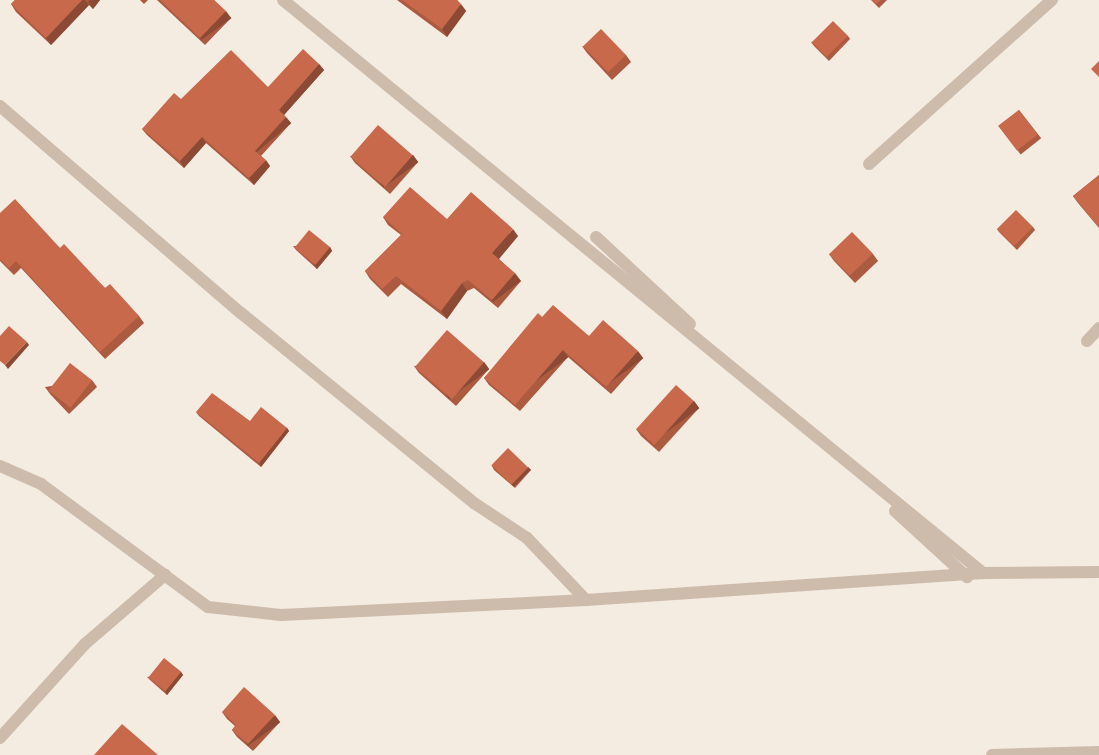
<!DOCTYPE html>
<style>
body{margin:0}
#map{position:relative;width:1099px;height:755px;overflow:hidden;background:#f4ebe1;font-family:"Noto Sans",sans-serif}
div>[style]{position:absolute}
.street>*{height:12px;margin:-6px;padding:0 6px;transform-origin:6px;border-radius:6px;background:#cdbbac}
.wall>*{inset:0;background:#ac5a40;transform-origin:0 0}
.shaded-wall>*{inset:0;background:#8c4a34;transform-origin:0 0}
.building>*{inset:0;background:#c8694b;transform-origin:0 0}
span{translate:-50% -50%;white-space:nowrap;text-align:center;line-height:1.15;-webkit-text-stroke:4px #fbf5ee;paint-order:stroke}
</style>
<div id="map">
<div class="street">
<div style="left:283px;top:0;width:905px;rotate:39.3deg"></div>
<div style="left:0;top:106px;width:318px;rotate:40.7deg"></div>
<div style="left:241px;top:313px;width:301px;rotate:39.2deg"></div>
<div style="left:474px;top:503px;width:64px;rotate:33.4deg"></div>
<div style="left:527px;top:538px;width:86px;rotate:46.4deg"></div>
<div style="left:869px;top:164px;width:246px;rotate:-41.9deg"></div>
<div style="left:596px;top:237px;width:128px;rotate:42.8deg"></div>
<div style="left:1087px;top:341px;width:18px;rotate:-47deg"></div>
<div style="left:0;top:466px;width:45px;rotate:23.7deg"></div>
<div style="left:41px;top:484px;width:207px;rotate:36.4deg"></div>
<div style="left:208px;top:607px;width:73px;rotate:6.3deg"></div>
<div style="left:281px;top:615px;width:305px;rotate:-2.8deg"></div>
<div style="left:586px;top:600px;width:398px;rotate:-3.9deg"></div>
<div style="left:983px;top:573px;width:116px;rotate:-0.5deg"></div>
<div style="left:895px;top:511px;width:98px;rotate:42.5deg"></div>
<div style="left:0;top:738px;width:127px;rotate:-47.9deg"></div>
<div style="left:85px;top:644px;width:106px;rotate:-40.8deg"></div>
<div style="left:992px;top:755px;width:107px;rotate:-1.6deg"></div>
</div>
<div class="wall">
<div style="clip-path:polygon(15px 0,100px 0,93px 9px,89px 5px,51px 45px,16px 12px,11px 4px)"></div>
<div style="clip-path:polygon(140px 0,148px 0,144px 4px)"></div>
<div style="clip-path:polygon(157px 0,214px 0,231px 18px,205px 45px)"></div>
<div style="clip-path:polygon(397px 0,457px 0,466px 11px,447px 37px)"></div>
<div style="clip-path:polygon(871px 0,887px 0,879px 8px)"></div>
<div style="clip-path:polygon(848px 36px,850px 39px,829px 61px,814px 46px,811px 42px)"></div>
<div style="clip-path:polygon(582px 46px,626px 55px,631px 62px,612px 80px,587px 53px)"></div>
<div style="clip-path:polygon(319px 64px,324px 70px,284px 115px,291px 123px,261px 156px,270px 166px,254px 185px,206px 143px,184px 168px,147px 135px,142px 129px,181px 99px,268px 87px)"></div>
<div style="left:1019px;top:110px;width:36px;height:26px;rotate:52deg"></div>
<div style="clip-path:polygon(413px 155px,418px 162px,390px 194px,355px 163px,350px 156px)"></div>
<div style="clip-path:polygon(1099px 175px,1099px 228px,1078px 203px,1073px 196px)"></div>
<div style="clip-path:polygon(0 213px,60px 248px,105px 288px,139px 316px,144px 323px,105px 359px,21px 268px,14px 275px,0 261px)"></div>
<div style="clip-path:polygon(383px 217px,447px 219px,518px 236px,499px 259px,521px 281px,498px 308px,474px 288px,467px 291px,447px 319px,401px 284px,388px 297px,370px 279px,365px 271px,401px 235px,388px 225px)"></div>
<div style="clip-path:polygon(1033px 227px,1035px 230px,1017px 250px,999px 232px,997px 229px)"></div>
<div style="clip-path:polygon(293px 246px,330px 247px,332px 251px,317px 269px,296px 250px)"></div>
<div style="clip-path:polygon(829px 254px,873px 254px,878px 261px,855px 283px,834px 261px)"></div>
<div style="clip-path:polygon(542px 317px,589px 336px,643px 358px,611px 394px,568px 357px,520px 411px,489px 385px,484px 378px)"></div>
<div style="clip-path:polygon(484px 362px,489px 369px,456px 406px,419px 373px,414px 366px)"></div>
<div style="clip-path:polygon(92px 380px,97px 387px,69px 414px,50px 394px,45px 387px)"></div>
<div style="clip-path:polygon(694px 401px,699px 408px,659px 452px,641px 436px,636px 429px)"></div>
<div style="clip-path:polygon(196px 412px,287px 428px,289px 431px,261px 467px,199px 416px)"></div>
<div style="clip-path:polygon(492px 466px,528px 467px,531px 470px,515px 488px,494px 470px)"></div>
<div style="clip-path:polygon(181px 672px,183px 675px,167px 695px,150px 680px,147px 677px)"></div>
<div style="clip-path:polygon(222px 712px,280px 722px,253px 751px,237px 737px,232px 730px,235px 726px,227px 719px)"></div>
</div>
<div class="shaded-wall">
<div style="clip-path:polygon(82px 0,85px 0,89px 5px,51px 45px,46px 38px)"></div>
<div style="clip-path:polygon(90px 0,100px 0,93px 9px,88px 2px)"></div>
<div style="clip-path:polygon(461px 4px,466px 11px,447px 37px,442px 29px)"></div>
<div style="left:226px;top:11px;width:9px;height:37px;rotate:54deg"></div>
<div style="clip-path:polygon(319px 64px,324px 70px,283px 116px,279px 110px)"></div>
<div style="left:286px;top:117px;width:8px;height:46px;rotate:50deg"></div>
<div style="clip-path:polygon(202px 137px,206px 143px,184px 168px,180px 161px)"></div>
<div style="left:413px;top:155px;width:9px;height:43px;rotate:54deg"></div>
<div style="clip-path:polygon(266px 160px,270px 166px,254px 185px,249px 178px)"></div>
<div style="clip-path:polygon(513px 229px,518px 236px,497px 261px,492px 253px)"></div>
<div style="clip-path:polygon(330px 247px,332px 251px,317px 269px,314px 265px)"></div>
<div style="left:515px;top:273px;width:10px;height:35px;rotate:53deg"></div>
<div style="clip-path:polygon(462px 283px,467px 291px,447px 319px,441px 311px)"></div>
<div style="clip-path:polygon(27px 342px,29px 345px,8px 369px,5px 365px)"></div>
<div style="left:563px;top:350px;width:9px;height:73px;rotate:54deg"></div>
<div style="left:638px;top:351px;width:9px;height:48px;rotate:54deg"></div>
<div style="left:484px;top:362px;width:9px;height:50px;rotate:54deg"></div>
<div style="left:694px;top:401px;width:9px;height:59px;rotate:54deg"></div>
<div style="clip-path:polygon(287px 428px,289px 431px,261px 467px,259px 463px)"></div>
<div style="left:528px;top:467px;width:4px;height:24px;rotate:45deg"></div>
<div style="clip-path:polygon(181px 672px,183px 675px,167px 695px,165px 691px)"></div>
<div style="left:275px;top:715px;width:9px;height:40px;rotate:54deg"></div>
</div>
<div class="building">
<div style="clip-path:polygon(15px 0,82px 0,46px 38px,11px 4px)"></div>
<div style="clip-path:polygon(160px 0,214px 0,226px 11px,200px 38px)"></div>
<div style="clip-path:polygon(402px 0,457px 0,461px 4px,442px 29px)"></div>
<div style="clip-path:polygon(872px 0,881px 0,876px 4px)"></div>
<div style="left:833px;top:21px;width:21px;height:30px;rotate:45deg"></div>
<div style="left:601px;top:29px;width:36px;height:25px;rotate:46deg"></div>
<div style="clip-path:polygon(303px 49px,319px 64px,279px 110px,286px 117px,255px 151px,266px 160px,249px 178px,202px 137px,180px 161px,142px 129px,174px 93px,181px 99px,231px 50px,268px 87px)"></div>
<div style="clip-path:polygon(1099px 61px,1099px 77px,1091px 69px)"></div>
<div style="left:1019px;top:110px;width:31px;height:26px;rotate:53deg"></div>
<div style="left:378px;top:125px;width:46px;height:42px;rotate:41deg"></div>
<div style="clip-path:polygon(1099px 175px,1099px 227px,1073px 196px)"></div>
<div style="clip-path:polygon(410px 187px,447px 219px,471px 192px,513px 229px,492px 253px,515px 273px,492px 300px,468px 280px,462px 283px,441px 311px,396px 276px,382px 289px,365px 271px,402px 234px,383px 217px)"></div>
<div style="clip-path:polygon(15px 199px,60px 248px,64px 244px,105px 288px,110px 284px,139px 316px,100px 352px,16px 261px,9px 268px,0 259px,0 213px)"></div>
<div style="left:1016px;top:210px;width:24px;height:27px;rotate:45deg"></div>
<div style="left:309px;top:230px;width:27px;height:23px;rotate:39deg"></div>
<div style="left:852px;top:232px;width:30px;height:32px;rotate:46deg"></div>
<div style="clip-path:polygon(553px 305px,589px 336px,603px 320px,638px 351px,606px 387px,563px 350px,515px 405px,484px 378px,538px 313px,542px 317px)"></div>
<div style="clip-path:polygon(9px 326px,27px 342px,5px 365px,0 361px,0 336px)"></div>
<div style="left:447px;top:330px;width:49px;height:49px;rotate:41deg"></div>
<div style="left:70px;top:363px;width:28px;height:35px;rotate:38deg"></div>
<div style="left:676px;top:385px;width:24px;height:59px;rotate:42deg"></div>
<div style="clip-path:polygon(212px 393px,250px 421px,261px 407px,287px 428px,259px 463px,196px 412px)"></div>
<div style="left:508px;top:448px;width:28px;height:24px;rotate:44deg"></div>
<div style="left:164px;top:658px;width:22px;height:25px;rotate:39deg"></div>
<div style="clip-path:polygon(244px 687px,275px 715px,248px 744px,232px 730px,236px 725px,222px 712px)"></div>
<div style="clip-path:polygon(122px 724px,158px 755px,94px 755px)"></div>
</div>
</div>
